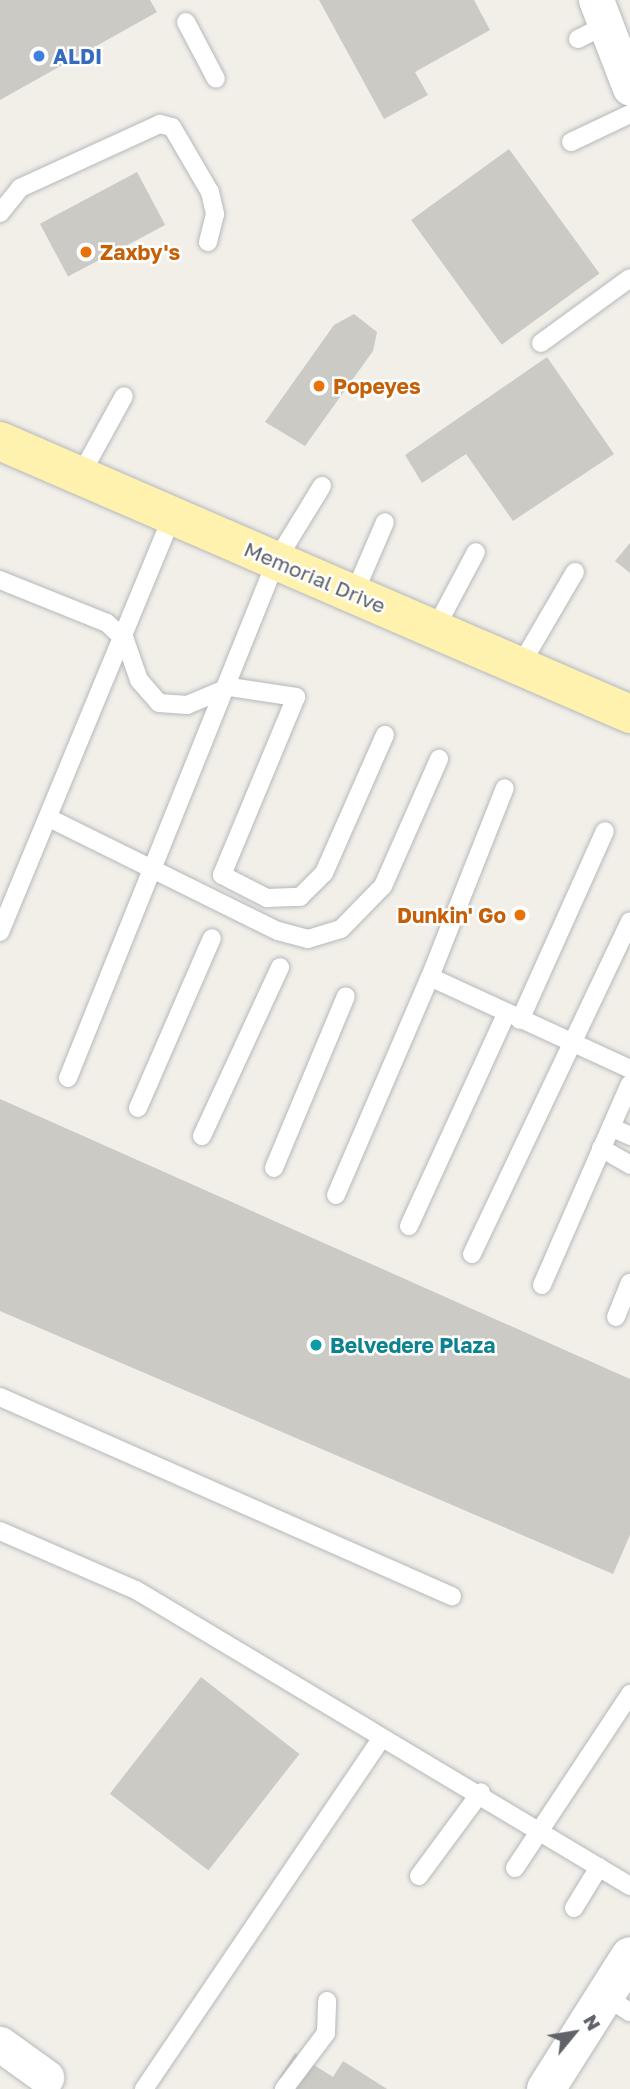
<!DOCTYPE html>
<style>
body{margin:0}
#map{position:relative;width:630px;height:2089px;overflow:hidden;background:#f1efe8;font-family:"Golos Text",sans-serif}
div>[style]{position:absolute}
.building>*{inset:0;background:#cccac5;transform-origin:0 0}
.roads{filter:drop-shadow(0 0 2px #b5b8bc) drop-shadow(0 0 2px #b5b8bc)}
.lane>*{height:18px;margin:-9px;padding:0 9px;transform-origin:9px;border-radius:9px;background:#fff}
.street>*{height:35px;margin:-17.5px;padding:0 17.5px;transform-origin:17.5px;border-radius:17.5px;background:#fff}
.secondary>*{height:38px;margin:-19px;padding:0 19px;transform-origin:19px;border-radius:19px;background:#fff}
.primary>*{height:38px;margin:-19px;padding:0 19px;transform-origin:19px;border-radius:19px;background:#fff2af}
.dots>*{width:19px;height:19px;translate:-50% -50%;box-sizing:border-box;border:4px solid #fff;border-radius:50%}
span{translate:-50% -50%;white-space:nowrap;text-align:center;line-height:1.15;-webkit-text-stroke:5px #fff;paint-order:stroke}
.shop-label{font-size:21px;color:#366cbe;font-weight:700}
.left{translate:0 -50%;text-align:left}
.food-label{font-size:21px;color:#c56008;font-weight:700}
.right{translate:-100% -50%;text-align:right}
.street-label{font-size:21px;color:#5f6368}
.culture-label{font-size:21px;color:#0d838f;font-weight:700}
.north{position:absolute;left:539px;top:1998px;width:70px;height:70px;-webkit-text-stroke:5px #fff;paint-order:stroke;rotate:60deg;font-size:19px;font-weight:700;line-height:28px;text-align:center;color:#5f6368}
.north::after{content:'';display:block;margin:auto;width:24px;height:32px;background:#5f6368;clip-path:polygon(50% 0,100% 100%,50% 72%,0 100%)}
</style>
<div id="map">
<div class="building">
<div style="clip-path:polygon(0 0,150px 0,157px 12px,0 100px)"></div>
<div style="clip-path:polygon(319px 0,474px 0,490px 30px,415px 72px,428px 95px,384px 119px)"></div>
<div style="left:509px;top:149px;width:154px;height:121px;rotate:54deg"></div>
<div style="left:137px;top:172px;width:60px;height:110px;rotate:62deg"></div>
<div style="clip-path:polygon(354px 314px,377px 332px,373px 351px,305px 446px,265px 422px,334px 325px)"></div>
<div style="clip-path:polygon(547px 357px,614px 454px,513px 521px,466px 454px,422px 483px,405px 455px)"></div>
<div style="clip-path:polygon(630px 543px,630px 573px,615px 561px)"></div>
<div style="clip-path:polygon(0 1099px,630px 1379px,630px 1535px,613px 1574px,0 1311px)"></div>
<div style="left:201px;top:1677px;width:125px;height:148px;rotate:38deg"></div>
<div style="clip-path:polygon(295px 2053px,333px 2077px,343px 2061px,387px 2089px,296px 2089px,279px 2078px)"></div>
</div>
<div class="roads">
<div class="lane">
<div style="left:186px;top:22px;width:64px;rotate:62.2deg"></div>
<div style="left:578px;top:39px;width:31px;rotate:-27deg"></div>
<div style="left:571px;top:142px;width:65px;rotate:-25.4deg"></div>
<div style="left:0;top:213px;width:32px;rotate:-51deg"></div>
<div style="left:20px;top:188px;width:154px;rotate:-24.6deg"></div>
<div style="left:160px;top:124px;width:12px;rotate:14deg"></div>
<div style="left:172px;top:127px;width:75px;rotate:59.7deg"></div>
<div style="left:210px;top:192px;width:23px;rotate:77deg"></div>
<div style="left:215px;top:214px;width:29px;rotate:104deg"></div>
<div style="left:541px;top:343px;width:110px;rotate:-36.1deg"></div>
<div style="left:80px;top:476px;width:91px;rotate:-61.2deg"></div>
<div style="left:0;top:580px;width:115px;rotate:21.9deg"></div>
<div style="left:107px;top:623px;width:25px;rotate:43deg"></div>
<div style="left:125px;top:640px;width:42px;rotate:70.7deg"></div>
<div style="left:139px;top:680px;width:30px;rotate:49deg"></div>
<div style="left:159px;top:703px;width:28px;rotate:4deg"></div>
<div style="left:187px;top:705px;width:47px;rotate:-22.7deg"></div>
<div style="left:230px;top:687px;width:67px;rotate:8.6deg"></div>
<div style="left:296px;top:697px;width:193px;rotate:112.6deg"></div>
<div style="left:222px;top:875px;width:51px;rotate:27.1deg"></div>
<div style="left:267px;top:898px;width:33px;rotate:-2deg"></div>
<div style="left:300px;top:897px;width:34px;rotate:-45deg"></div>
<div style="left:324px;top:873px;width:151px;rotate:-66.2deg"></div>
<div style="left:354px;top:594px;width:78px;rotate:-66.7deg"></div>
<div style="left:435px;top:629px;width:87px;rotate:-62deg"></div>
<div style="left:520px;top:666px;width:109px;rotate:-59.7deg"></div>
<div style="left:49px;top:818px;width:255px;rotate:26.3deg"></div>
<div style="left:278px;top:931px;width:31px;rotate:15deg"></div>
<div style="left:308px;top:939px;width:34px;rotate:-17deg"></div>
<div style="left:341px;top:929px;width:60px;rotate:-45.7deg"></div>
<div style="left:383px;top:886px;width:139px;rotate:-66.2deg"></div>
<div style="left:0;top:932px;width:450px;rotate:-67.5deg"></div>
<div style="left:430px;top:977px;width:203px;rotate:-68.4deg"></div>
<div style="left:520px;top:1020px;width:207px;rotate:-65.8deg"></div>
<div style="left:68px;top:1078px;width:557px;rotate:-68.08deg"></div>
<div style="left:276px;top:561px;width:88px;rotate:-58.5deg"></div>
<div style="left:138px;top:1108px;width:185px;rotate:-66.5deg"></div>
<div style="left:611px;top:1127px;width:21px;rotate:25deg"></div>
<div style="left:202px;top:1136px;width:186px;rotate:-65.2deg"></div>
<div style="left:601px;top:1148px;width:34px;rotate:30deg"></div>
<div style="left:274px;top:1168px;width:186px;rotate:-67.3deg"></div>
<div style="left:336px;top:1195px;width:237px;rotate:-66.7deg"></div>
<div style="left:430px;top:977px;width:220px;rotate:24.7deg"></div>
<div style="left:409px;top:1226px;width:233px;rotate:-65.4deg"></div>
<div style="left:472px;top:1254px;width:368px;rotate:-64.6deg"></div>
<div style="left:542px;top:1285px;width:219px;rotate:-66.4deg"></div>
<div style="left:616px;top:1317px;width:37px;rotate:-68deg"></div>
<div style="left:0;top:1397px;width:494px;rotate:23.8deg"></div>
<div style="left:0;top:1531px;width:148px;rotate:23.5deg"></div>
<div style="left:136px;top:1590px;width:576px;rotate:30.93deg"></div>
<div style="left:515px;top:1868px;width:209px;rotate:-56.5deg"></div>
<div style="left:419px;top:1876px;width:104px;rotate:-53.6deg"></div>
<div style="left:574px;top:1908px;width:48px;rotate:-58.6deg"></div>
<div style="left:605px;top:1996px;width:30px;rotate:33deg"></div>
<div style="left:144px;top:2089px;width:423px;rotate:-55.9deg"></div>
<div style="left:284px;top:2089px;width:70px;rotate:-53.1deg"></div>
<div style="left:326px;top:2033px;width:32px;rotate:-88deg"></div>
</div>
<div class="street">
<div style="left:596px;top:0;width:94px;rotate:68.9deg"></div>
<div style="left:0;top:2044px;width:57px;rotate:35.7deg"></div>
</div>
<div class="secondary">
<div style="left:546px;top:2089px;width:157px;rotate:-57.7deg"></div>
</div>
<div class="primary">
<div style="left:0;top:441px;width:687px;rotate:23.43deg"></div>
</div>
</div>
<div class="dots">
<div style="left:39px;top:56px;background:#3f7fe0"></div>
<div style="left:86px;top:252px;background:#e8710a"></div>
<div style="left:319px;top:386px;background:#e8710a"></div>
<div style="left:520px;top:915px;background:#e8710a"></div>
<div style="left:316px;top:1345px;background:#0f9aa8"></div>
</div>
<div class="shop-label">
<span class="left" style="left:53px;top:56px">ALDI</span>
</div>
<div class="food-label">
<span class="left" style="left:100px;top:252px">Zaxby's</span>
<span class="left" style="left:333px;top:386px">Popeyes</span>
<span class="right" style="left:506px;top:915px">Dunkin' Go</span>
</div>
<div class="street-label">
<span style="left:315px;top:577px;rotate:23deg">Memorial Drive</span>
</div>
<div class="culture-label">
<span class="left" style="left:330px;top:1345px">Belvedere Plaza</span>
</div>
<div class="north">N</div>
</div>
